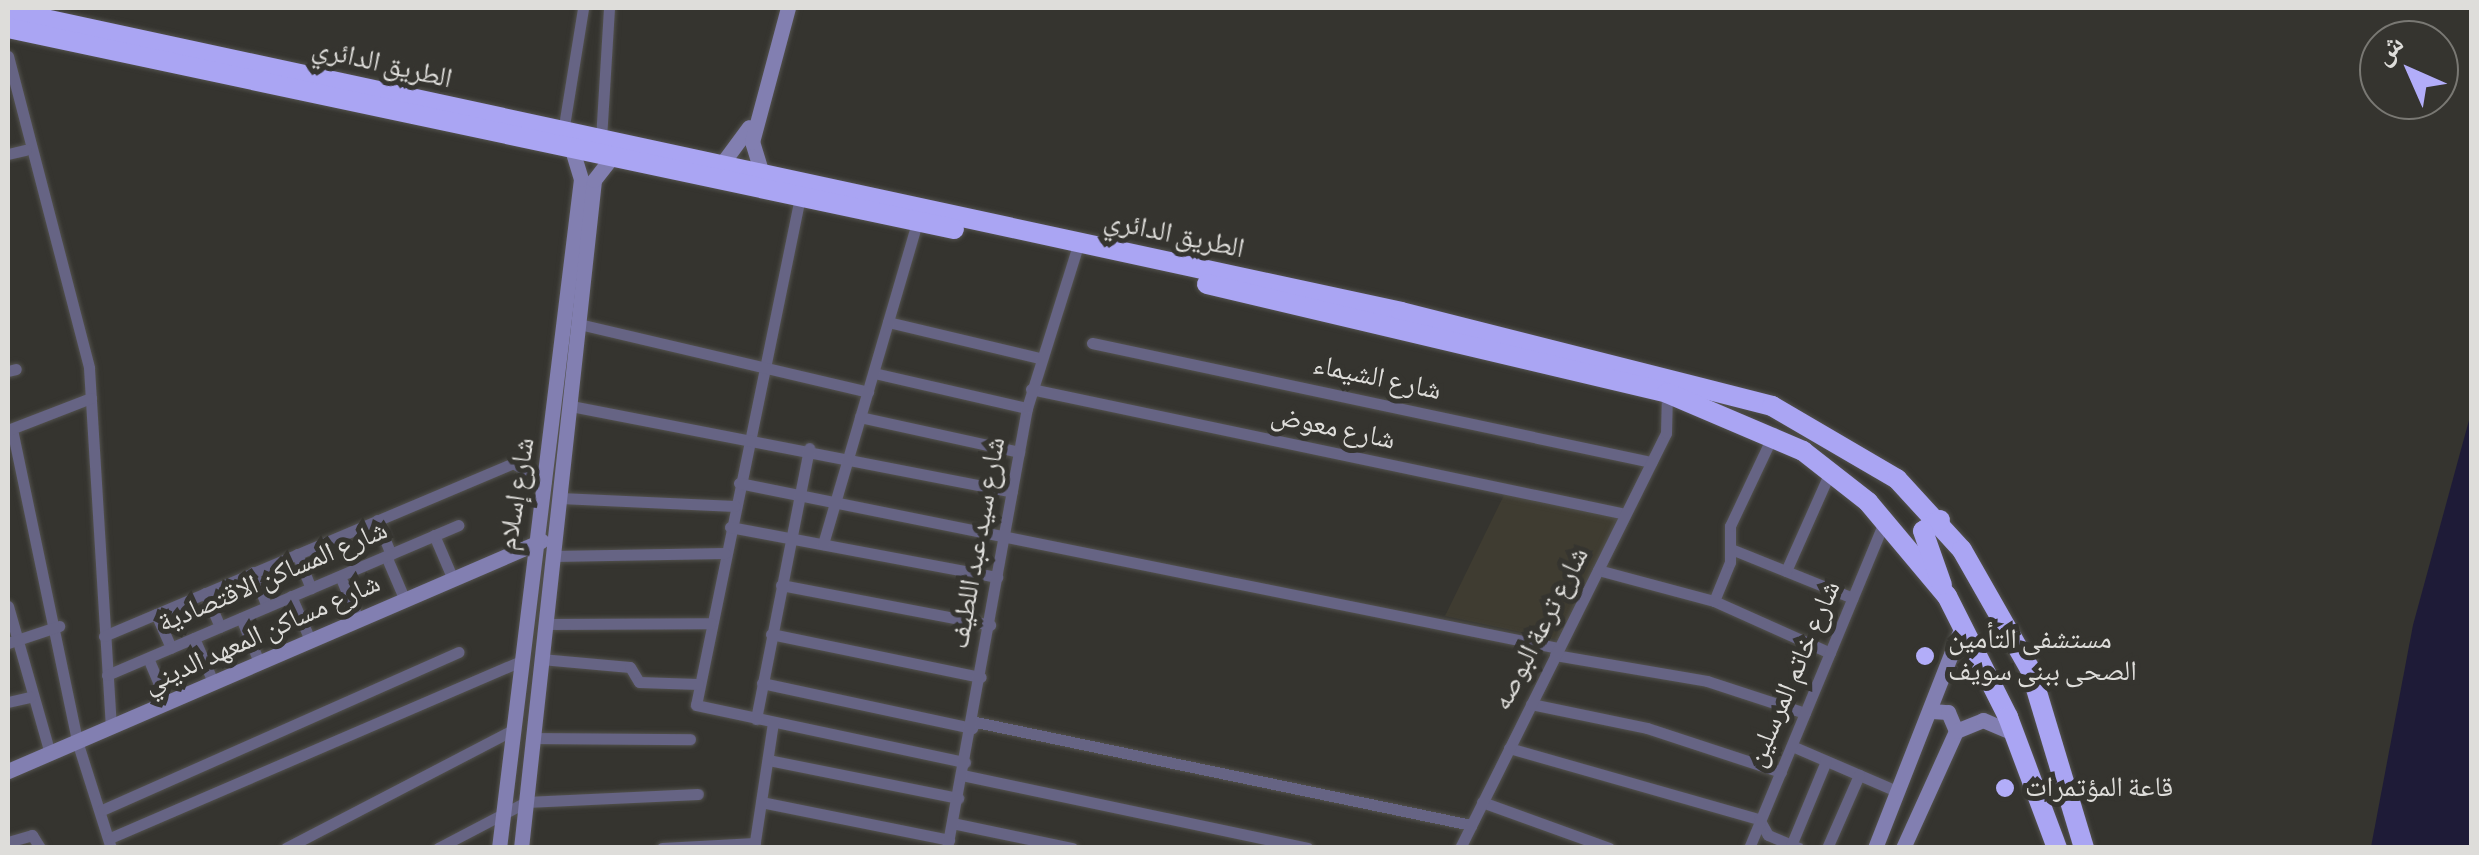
<!DOCTYPE html>
<meta charset="utf-8">
<style>
body{margin:0}
#map{position:relative;width:2479px;height:855px;overflow:hidden;background:#35342f;font-family:"Alegreya Sans","Noto Naskh Arabic",sans-serif}
div>[style]{position:absolute}
.built>*{inset:0;background:#3f3c31}
.water>*{inset:0;background:#1e1b37}
.roads{filter:drop-shadow(0 0 2px #53524e) drop-shadow(0 0 2px #53524e)}
.street>*{height:11px;margin:-5.5px;padding:0 5.5px;transform-origin:5.5px;border-radius:5.5px;background:#666484}
.secondary>*{height:15px;margin:-7.5px;padding:0 7.5px;transform-origin:7.5px;border-radius:7.5px;background:#827fb1}
.highway>*{height:20px;margin:-10px;padding:0 10px;transform-origin:10px;border-radius:10px;background:#aaa5f3}
.dots>*{width:28px;height:28px;translate:-50% -50%;box-sizing:border-box;border:5px solid #35342f;border-radius:50%}
span{translate:-50% -50%;white-space:nowrap;text-align:center;line-height:1.15;-webkit-text-stroke:10px #35342f;paint-order:stroke}
.street-label{font-size:28px;color:#deddda}
.poi-label{font-size:28px;color:#deddda}
.left{translate:0 -50%;text-align:left}
.frame{position:absolute;inset:0;border:10px solid #deddda;pointer-events:none}
.north{position:absolute;left:2359px;top:20px;width:100px;height:100px;box-sizing:border-box;background:#35342f;border:2px solid #797873;border-radius:50%;rotate:315deg;font-size:28px;font-weight:700;line-height:40px;text-align:center;color:#deddda}
.north::after{content:'';display:block;margin:auto;width:35px;height:45px;background:#b2adf9;clip-path:polygon(50% 0,100% 100%,50% 72%,0 100%)}
</style>
<div id="map">
<div class="built">
<div style="clip-path:polygon(1505px 493px,1625px 515px,1560px 640px,1445px 616px)"></div>
</div>
<div class="water">
<div style="clip-path:polygon(2471px 413px,2471px 847px,2371px 847px,2413px 625px)"></div>
</div>
<div class="roads">
<div class="street">
<div style="left:8px;top:56px;width:322px;rotate:75.4deg"></div>
<div style="left:89px;top:368px;width:360px;rotate:86.5deg"></div>
<div style="left:563px;top:132px;width:126px;rotate:-80.8deg"></div>
<div style="left:601px;top:139px;width:131px;rotate:-86.5deg"></div>
<div style="left:8px;top:154px;width:18px;rotate:-13deg"></div>
<div style="left:799px;top:202px;width:513px;rotate:101.57deg"></div>
<div style="left:696px;top:705px;width:275px;rotate:12deg"></div>
<div style="left:888px;top:322px;width:155px;rotate:13.4deg"></div>
<div style="left:579px;top:324px;width:297px;rotate:13.2deg"></div>
<div style="left:1092px;top:343px;width:572px;rotate:12.02deg"></div>
<div style="left:8px;top:371px;width:8px;rotate:-14deg"></div>
<div style="left:874px;top:373px;width:157px;rotate:12.9deg"></div>
<div style="left:1031px;top:389px;width:607px;rotate:11.88deg"></div>
<div style="left:571px;top:406px;width:449px;rotate:11deg"></div>
<div style="left:860px;top:417px;width:163px;rotate:12.4deg"></div>
<div style="left:12px;top:429px;width:319px;rotate:78.2deg"></div>
<div style="left:77px;top:741px;width:112px;rotate:72.4deg"></div>
<div style="left:8px;top:430px;width:89px;rotate:-21.1deg"></div>
<div style="left:739px;top:483px;width:835px;rotate:11.39deg"></div>
<div style="left:560px;top:498px;width:175px;rotate:2.6deg"></div>
<div style="left:377px;top:520px;width:37px;rotate:68deg"></div>
<div style="left:730px;top:527px;width:272px;rotate:10.6deg"></div>
<div style="left:434px;top:535px;width:46px;rotate:66.8deg"></div>
<div style="left:823px;top:544px;width:335px;rotate:-73.7deg"></div>
<div style="left:1731px;top:549px;width:131px;rotate:21.9deg"></div>
<div style="left:297px;top:554px;width:37px;rotate:68deg"></div>
<div style="left:386px;top:556px;width:46px;rotate:66.8deg"></div>
<div style="left:553px;top:556px;width:172px;rotate:-1deg"></div>
<div style="left:1598px;top:570px;width:120px;rotate:15deg"></div>
<div style="left:1714px;top:601px;width:127px;rotate:24.1deg"></div>
<div style="left:1786px;top:571px;width:111px;rotate:-66deg"></div>
<div style="left:253px;top:572px;width:37px;rotate:68deg"></div>
<div style="left:340px;top:576px;width:47px;rotate:67.3deg"></div>
<div style="left:781px;top:585px;width:213px;rotate:10.8deg"></div>
<div style="left:205px;top:593px;width:37px;rotate:66deg"></div>
<div style="left:291px;top:596px;width:48px;rotate:66.6deg"></div>
<div style="left:1714px;top:601px;width:42px;rotate:-67.7deg"></div>
<div style="left:1730px;top:562px;width:36px;rotate:-90deg"></div>
<div style="left:1730px;top:526px;width:103px;rotate:-64.7deg"></div>
<div style="left:8px;top:606px;width:153px;rotate:74.1deg"></div>
<div style="left:156px;top:614px;width:37px;rotate:66deg"></div>
<div style="left:241px;top:618px;width:48px;rotate:67.8deg"></div>
<div style="left:546px;top:624px;width:165px;rotate:-0.3deg"></div>
<div style="left:771px;top:634px;width:214px;rotate:11.6deg"></div>
<div style="left:104px;top:636px;width:444px;rotate:-22.9deg"></div>
<div style="left:513px;top:463px;width:38px;rotate:30deg"></div>
<div style="left:194px;top:638px;width:48px;rotate:66.6deg"></div>
<div style="left:8px;top:643px;width:54px;rotate:-18.4deg"></div>
<div style="left:1555px;top:655px;width:154px;rotate:9.7deg"></div>
<div style="left:1707px;top:681px;width:103px;rotate:18.1deg"></div>
<div style="left:148px;top:658px;width:49px;rotate:67.1deg"></div>
<div style="left:541px;top:659px;width:89px;rotate:5.1deg"></div>
<div style="left:630px;top:667px;width:17px;rotate:59deg"></div>
<div style="left:639px;top:682px;width:59px;rotate:1.9deg"></div>
<div style="left:107px;top:675px;width:382px;rotate:-23.1deg"></div>
<div style="left:762px;top:683px;width:215px;rotate:12.1deg"></div>
<div style="left:8px;top:702px;width:23px;rotate:-13deg"></div>
<div style="left:1531px;top:704px;width:118px;rotate:11.7deg"></div>
<div style="left:1647px;top:728px;width:141px;rotate:18.2deg"></div>
<div style="left:756px;top:719px;width:276px;rotate:-78.9deg"></div>
<div style="left:971px;top:721px;width:511px;rotate:11.75deg"></div>
<div style="left:533px;top:738px;width:157px;rotate:0.4deg"></div>
<div style="left:1792px;top:746px;width:116px;rotate:23.3deg"></div>
<div style="left:1509px;top:748px;width:260px;rotate:15.9deg"></div>
<div style="left:1759px;top:819px;width:18px;rotate:61deg"></div>
<div style="left:1768px;top:835px;width:33px;rotate:23deg"></div>
<div style="left:768px;top:760px;width:194px;rotate:11.3deg"></div>
<div style="left:962px;top:775px;width:353px;rotate:11.9deg"></div>
<div style="left:761px;top:802px;width:192px;rotate:11.4deg"></div>
<div style="left:1482px;top:802px;width:135px;rotate:19.9deg"></div>
<div style="left:102px;top:810px;width:390px;rotate:-23.9deg"></div>
<div style="left:952px;top:823px;width:123px;rotate:11.8deg"></div>
<div style="left:110px;top:838px;width:447px;rotate:-23.3deg"></div>
<div style="left:8px;top:842px;width:25px;rotate:-16deg"></div>
<div style="left:32px;top:835px;width:15px;rotate:58deg"></div>
<div style="left:286px;top:848px;width:256px;rotate:-27.5deg"></div>
<div style="left:438px;top:848px;width:99px;rotate:-27.6deg"></div>
<div style="left:526px;top:802px;width:172px;rotate:-2.7deg"></div>
<div style="left:662px;top:848px;width:93px;rotate:-3.1deg"></div>
<div style="left:754px;top:848px;width:127px;rotate:-81.4deg"></div>
<div style="left:947px;top:848px;width:447px;rotate:-79.7deg"></div>
<div style="left:1027px;top:408px;width:164px;rotate:-72.6deg"></div>
<div style="left:1460px;top:848px;width:463px;rotate:-63.6deg"></div>
<div style="left:1666px;top:433px;width:40px;rotate:-88.6deg"></div>
<div style="left:1749px;top:848px;width:355px;rotate:-67.5deg"></div>
<div style="left:1790px;top:848px;width:94px;rotate:-67.5deg"></div>
<div style="left:1827px;top:848px;width:80px;rotate:-66.3deg"></div>
</div>
<div class="secondary">
<div style="left:721px;top:165px;width:47px;rotate:-53.6deg"></div>
<div style="left:762px;top:174px;width:34px;rotate:-107deg"></div>
<div style="left:752px;top:142px;width:139px;rotate:-75deg"></div>
<div style="left:1932px;top:711px;width:16px;rotate:4deg"></div>
<div style="left:1948px;top:712px;width:21px;rotate:67deg"></div>
<div style="left:8px;top:771px;width:581px;rotate:-23.34deg"></div>
<div style="left:499px;top:848px;width:674px;rotate:-83.01deg"></div>
<div style="left:581px;top:179px;width:31px;rotate:-107deg"></div>
<div style="left:521px;top:848px;width:672px;rotate:-83.76deg"></div>
<div style="left:594px;top:180px;width:28px;rotate:-52deg"></div>
<div style="left:1875px;top:848px;width:238px;rotate:-68.6deg"></div>
<div style="left:1903px;top:848px;width:128px;rotate:-65.6deg"></div>
<div style="left:1956px;top:731px;width:29px;rotate:-22deg"></div>
<div style="left:1983px;top:720px;width:34px;rotate:23deg"></div>
</div>
<div class="highway">
<div style="left:8px;top:11px;width:1425px;rotate:12.19deg"></div>
<div style="left:1401px;top:312px;width:383px;rotate:14.2deg"></div>
<div style="left:1772px;top:406px;width:145px;rotate:30.3deg"></div>
<div style="left:1897px;top:479px;width:96px;rotate:47.5deg"></div>
<div style="left:1962px;top:550px;width:137px;rotate:60.3deg"></div>
<div style="left:2030px;top:669px;width:187px;rotate:73.2deg"></div>
<div style="left:8px;top:28px;width:967px;rotate:12deg"></div>
<div style="left:1207px;top:284px;width:473px;rotate:13.3deg"></div>
<div style="left:1667px;top:393px;width:148px;rotate:23.1deg"></div>
<div style="left:1803px;top:451px;width:83px;rotate:38.1deg"></div>
<div style="left:1868px;top:502px;width:123px;rotate:50deg"></div>
<div style="left:1947px;top:596px;width:136px;rotate:63.2deg"></div>
<div style="left:2008px;top:717px;width:140px;rotate:69.5deg"></div>
<div style="left:1940px;top:520px;width:20px;rotate:147deg"></div>
<div style="left:1923px;top:531px;width:57px;rotate:70.6deg"></div>
</div>
</div>
<div class="dots">
<div style="left:1925px;top:656px;background:#b2adf9"></div>
<div style="left:2005px;top:788px;background:#b2adf9"></div>
</div>
<div class="street-label">
<span style="left:382px;top:64px;rotate:13deg">الطريق الدائري</span>
<span style="left:1174px;top:235px;rotate:12deg">الطريق الدائري</span>
<span style="left:1377px;top:378px;rotate:12deg">شارع الشيماء</span>
<span style="left:1333px;top:428px;rotate:12deg">شارع معوض</span>
<span style="left:517px;top:494px;rotate:-81deg">شارع إسلام</span>
<span style="left:978px;top:543px;rotate:-80deg">شارع سيد عبد اللطيف</span>
<span style="left:273px;top:577px;rotate:-23deg">شارع المساكن الاقتصادية</span>
<span style="left:1541px;top:629px;rotate:-63deg">شارع ترعة البوصه</span>
<span style="left:262px;top:634px;rotate:-24deg">شارع مساكن المعهد الديني</span>
<span style="left:1794px;top:674px;rotate:-67deg">شارع خاتم المرسلين</span>
</div>
<div class="poi-label">
<span class="left" style="left:1948px;top:656px">مستشفى التأمين<br>الصحى ببنى سويف</span>
<span class="left" style="left:2025px;top:788px">قاعة المؤتمرات</span>
</div>
<div class="frame"></div>
<div class="north">ش</div>
</div>
